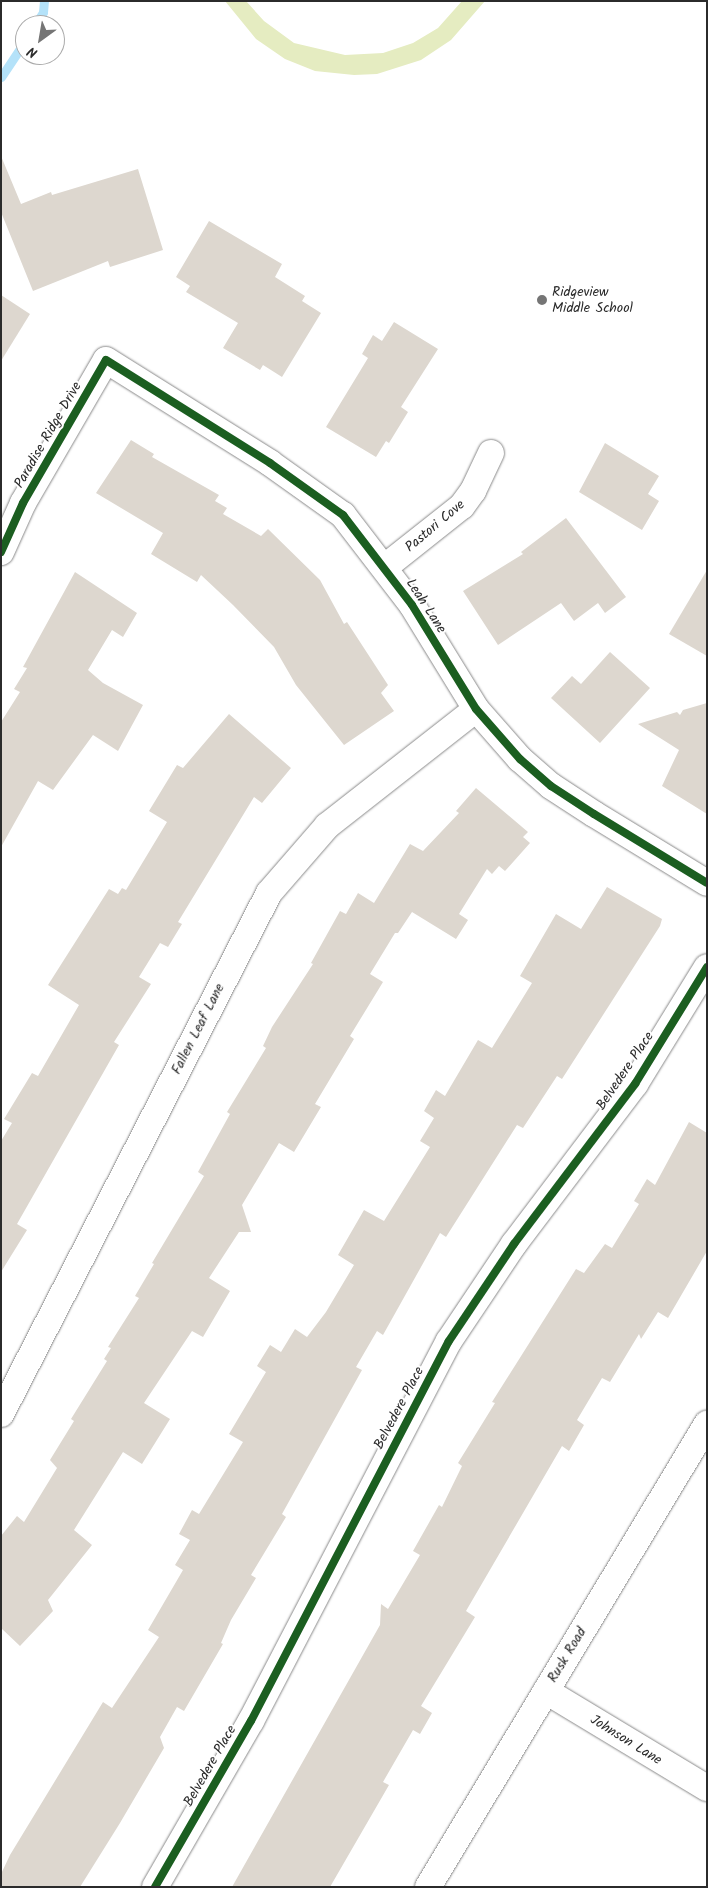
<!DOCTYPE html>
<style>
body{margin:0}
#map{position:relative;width:708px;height:1888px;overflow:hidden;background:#fff;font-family:Kalam,sans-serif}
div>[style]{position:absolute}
.green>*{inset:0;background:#e5ecc1}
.stream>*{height:9px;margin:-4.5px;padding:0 4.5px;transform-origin:4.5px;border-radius:4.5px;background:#b4e2f9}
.building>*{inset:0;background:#ddd7cf}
.roads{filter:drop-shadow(0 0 1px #8a8a8a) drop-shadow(0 0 1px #8a8a8a)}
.street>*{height:26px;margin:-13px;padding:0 13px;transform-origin:13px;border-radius:13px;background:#fff}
.cycleway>*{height:8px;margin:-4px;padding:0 4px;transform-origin:4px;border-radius:4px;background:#1b5e20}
.dots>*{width:14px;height:14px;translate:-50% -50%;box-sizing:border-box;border:2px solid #fff;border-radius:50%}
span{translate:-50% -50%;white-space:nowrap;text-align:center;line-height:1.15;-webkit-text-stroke:4px #fff;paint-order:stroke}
.poi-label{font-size:14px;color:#2b2b2b}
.left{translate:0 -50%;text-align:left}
.street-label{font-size:14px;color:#2b2b2b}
.frame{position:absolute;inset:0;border:2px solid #2b2b2b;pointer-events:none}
.north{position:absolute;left:15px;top:15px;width:50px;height:50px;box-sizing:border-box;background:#fff;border:1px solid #aaa;border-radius:50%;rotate:212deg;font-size:14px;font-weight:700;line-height:20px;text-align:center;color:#2b2b2b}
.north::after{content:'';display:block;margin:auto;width:18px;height:22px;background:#757575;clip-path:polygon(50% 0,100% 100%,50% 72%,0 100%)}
</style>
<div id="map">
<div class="green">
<div style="clip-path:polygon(225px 1px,246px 1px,264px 21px,294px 43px,345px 55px,383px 53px,413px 43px,438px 28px,462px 1px,485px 1px,451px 40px,421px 60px,377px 74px,354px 75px,315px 71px,285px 59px,256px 39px)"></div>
</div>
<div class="stream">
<div style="left:35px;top:25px;width:15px;rotate:-58deg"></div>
<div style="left:43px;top:12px;width:11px;rotate:-85deg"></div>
<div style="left:1px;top:77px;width:43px;rotate:-56.3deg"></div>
</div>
<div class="building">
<div style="clip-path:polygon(1px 156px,21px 204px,51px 192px,52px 195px,138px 169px,163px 250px,110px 267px,108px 261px,33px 291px,1px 212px)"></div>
<div style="clip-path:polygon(209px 221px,282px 264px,275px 277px,305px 296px,302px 301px,321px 313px,282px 377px,263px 365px,260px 370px,223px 348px,238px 323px,186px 292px,190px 286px,176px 277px)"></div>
<div style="clip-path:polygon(1px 295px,30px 314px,1px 361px)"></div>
<div style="clip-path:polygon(394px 322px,438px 349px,401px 407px,408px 412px,389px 443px,386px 441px,376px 457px,326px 427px,368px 358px,362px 354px,373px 335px,382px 341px)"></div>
<div style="clip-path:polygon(131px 440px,154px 454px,152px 457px,219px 495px,215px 501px,227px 508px,223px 514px,261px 536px,268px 529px,320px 580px,344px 624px,347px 622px,388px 685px,381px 693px,394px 711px,344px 745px,296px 685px,274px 647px,233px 605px,201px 575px,197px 582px,151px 554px,163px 533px,96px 493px)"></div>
<div style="clip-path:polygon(605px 443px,659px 476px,648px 494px,659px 501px,642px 530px,579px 492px)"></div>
<div style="clip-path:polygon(566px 518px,626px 597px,605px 613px,598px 603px,574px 621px,561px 603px,498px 645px,463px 591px,523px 554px,521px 552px)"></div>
<div style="clip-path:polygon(707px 570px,707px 656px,669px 634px)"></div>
<div style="clip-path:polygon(75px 572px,137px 613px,123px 637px,112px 630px,88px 670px,103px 683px,143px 705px,118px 751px,93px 735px,53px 790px,38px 781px,1px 847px,1px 722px,20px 692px,14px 689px,27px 668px,23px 667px)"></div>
<div style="clip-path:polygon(610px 652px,650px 688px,600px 743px,551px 698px,572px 676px,581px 684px)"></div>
<div style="clip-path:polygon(707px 703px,707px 814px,662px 786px,679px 750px,638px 724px,677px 712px,680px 715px,683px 710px)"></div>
<div style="clip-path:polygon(229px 714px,291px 768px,262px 803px,254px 797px,178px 922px,182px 924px,168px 947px,160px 943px,139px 977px,151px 984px,114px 1042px,119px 1045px,17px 1224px,27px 1230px,1px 1272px,1px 1141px,12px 1123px,4px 1119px,32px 1073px,38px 1076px,79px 1005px,48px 985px,109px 889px,118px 894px,122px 888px,126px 890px,167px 822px,149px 811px,177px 765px,183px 768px)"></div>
<div style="clip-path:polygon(476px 788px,528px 832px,523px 837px,530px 843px,505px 871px,499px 866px,492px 874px,487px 869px,459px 914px,468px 920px,456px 939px,412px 912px,398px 933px,395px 933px,370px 974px,383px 982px,350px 1036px,354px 1039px,315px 1104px,321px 1107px,294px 1152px,279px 1143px,242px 1205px,251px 1232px,239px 1232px,209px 1278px,230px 1291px,203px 1337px,192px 1331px,144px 1403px,170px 1419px,142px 1464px,123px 1452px,74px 1530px,92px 1545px,48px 1600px,53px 1611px,20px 1646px,1px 1628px,1px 1536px,17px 1516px,24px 1522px,57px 1468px,50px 1460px,74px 1421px,71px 1419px,107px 1361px,104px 1359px,111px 1348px,108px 1347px,139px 1298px,135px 1296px,154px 1264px,152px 1263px,204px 1176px,198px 1172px,230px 1114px,227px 1112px,266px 1048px,263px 1046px,272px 1027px,313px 964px,311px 963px,340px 911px,346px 914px,358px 893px,374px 903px,410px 844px,423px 851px,459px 813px,456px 811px)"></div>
<div style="clip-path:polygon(607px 887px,662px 919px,660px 926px,562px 1079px,557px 1076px,523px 1128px,517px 1125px,446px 1237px,440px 1233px,383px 1335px,377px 1331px,356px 1367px,362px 1370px,282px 1514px,286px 1517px,251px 1575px,256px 1578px,231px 1620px,221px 1643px,223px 1644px,184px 1711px,177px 1707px,160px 1737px,164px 1748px,120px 1823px,80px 1887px,1px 1887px,1px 1874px,10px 1855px,103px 1702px,112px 1708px,159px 1637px,148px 1630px,183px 1570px,175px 1565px,190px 1540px,179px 1534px,192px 1510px,199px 1514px,243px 1442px,229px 1434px,266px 1372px,257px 1366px,270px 1345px,281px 1352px,295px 1329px,307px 1337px,326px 1312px,354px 1265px,338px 1255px,364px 1210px,384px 1221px,430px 1147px,420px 1141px,434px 1118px,424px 1111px,436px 1090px,445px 1096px,478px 1040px,492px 1048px,532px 983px,520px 976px,556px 914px,581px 929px)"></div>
<div style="clip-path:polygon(689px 1122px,707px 1133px,707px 1251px,668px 1318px,658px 1312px,641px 1339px,639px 1334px,610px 1382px,602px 1378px,577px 1420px,584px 1425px,569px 1451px,562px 1446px,466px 1611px,475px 1617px,421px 1706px,432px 1713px,420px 1734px,413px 1730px,383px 1782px,389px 1785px,330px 1887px,232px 1887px,380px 1625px,381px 1604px,388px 1609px,420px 1555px,413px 1551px,439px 1505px,442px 1507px,462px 1466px,458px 1463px,495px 1403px,492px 1402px,576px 1269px,584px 1273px,605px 1244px,612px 1248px,639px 1204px,634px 1201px,647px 1179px,655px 1185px)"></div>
</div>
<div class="roads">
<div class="street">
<div style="left:1px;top:552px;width:54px;rotate:-65.8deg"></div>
<div style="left:23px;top:503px;width:165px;rotate:-59.9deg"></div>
<div style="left:106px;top:360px;width:194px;rotate:32.1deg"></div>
<div style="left:270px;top:463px;width:90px;rotate:35.5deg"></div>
<div style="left:343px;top:515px;width:113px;rotate:52.5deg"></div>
<div style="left:412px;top:605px;width:122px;rotate:58.4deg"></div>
<div style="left:476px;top:709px;width:67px;rotate:48.7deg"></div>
<div style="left:520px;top:759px;width:41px;rotate:41.1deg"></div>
<div style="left:551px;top:786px;width:51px;rotate:33.1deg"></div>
<div style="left:594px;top:814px;width:132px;rotate:31.4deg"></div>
<div style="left:385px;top:567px;width:98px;rotate:-38.4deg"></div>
<div style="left:462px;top:506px;width:19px;rotate:-54deg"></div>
<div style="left:473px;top:491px;width:42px;rotate:-64.7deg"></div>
<div style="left:1px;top:1414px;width:586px;rotate:-62.78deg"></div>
<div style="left:269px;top:893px;width:89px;rotate:-49.1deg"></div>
<div style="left:327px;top:826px;width:189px;rotate:-38.1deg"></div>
<div style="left:546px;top:1691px;width:188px;rotate:31.1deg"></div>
<div style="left:155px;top:1887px;width:192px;rotate:-60deg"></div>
<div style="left:251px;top:1721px;width:428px;rotate:-62.5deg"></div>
<div style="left:449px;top:1341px;width:117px;rotate:-56.2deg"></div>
<div style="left:514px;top:1244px;width:201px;rotate:-52.9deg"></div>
<div style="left:635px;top:1084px;width:137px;rotate:-58.4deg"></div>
<div style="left:428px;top:1887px;width:541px;rotate:-58.93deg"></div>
</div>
</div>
<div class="cycleway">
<div style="left:1px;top:552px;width:54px;rotate:-65.8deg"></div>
<div style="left:23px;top:503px;width:165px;rotate:-59.9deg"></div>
<div style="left:106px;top:360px;width:194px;rotate:32.1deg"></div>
<div style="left:270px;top:463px;width:90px;rotate:35.5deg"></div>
<div style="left:343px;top:515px;width:113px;rotate:52.5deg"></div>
<div style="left:412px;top:605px;width:122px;rotate:58.4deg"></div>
<div style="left:476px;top:709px;width:67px;rotate:48.7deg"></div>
<div style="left:520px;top:759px;width:41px;rotate:41.1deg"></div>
<div style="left:551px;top:786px;width:51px;rotate:33.1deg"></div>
<div style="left:594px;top:814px;width:132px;rotate:31.4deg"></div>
<div style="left:155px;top:1887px;width:192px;rotate:-60deg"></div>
<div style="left:251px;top:1721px;width:428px;rotate:-62.5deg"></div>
<div style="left:449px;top:1341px;width:117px;rotate:-56.2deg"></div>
<div style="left:514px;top:1244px;width:201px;rotate:-52.9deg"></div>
<div style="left:635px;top:1084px;width:137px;rotate:-58.4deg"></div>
</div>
<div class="dots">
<div style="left:542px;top:300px;background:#757575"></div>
</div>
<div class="poi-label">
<span class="left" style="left:552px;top:300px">Ridgeview<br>Middle School</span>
</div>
<div class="street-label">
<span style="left:48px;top:435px;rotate:-60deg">Paradise Ridge Drive</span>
<span style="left:435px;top:526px;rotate:-40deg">Pastori Cove</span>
<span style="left:426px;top:606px;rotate:57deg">Leah Lane</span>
<span style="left:198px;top:1029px;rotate:-63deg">Fallen Leaf Lane</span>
<span style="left:625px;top:1071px;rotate:-56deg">Belvedere Place</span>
<span style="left:399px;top:1408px;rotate:-62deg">Belvedere Place</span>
<span style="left:567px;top:1655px;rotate:-59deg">Rusk Road</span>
<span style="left:626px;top:1740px;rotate:32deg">Johnson Lane</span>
<span style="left:210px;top:1766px;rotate:-60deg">Belvedere Place</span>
</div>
<div class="frame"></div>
<div class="north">N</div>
</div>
